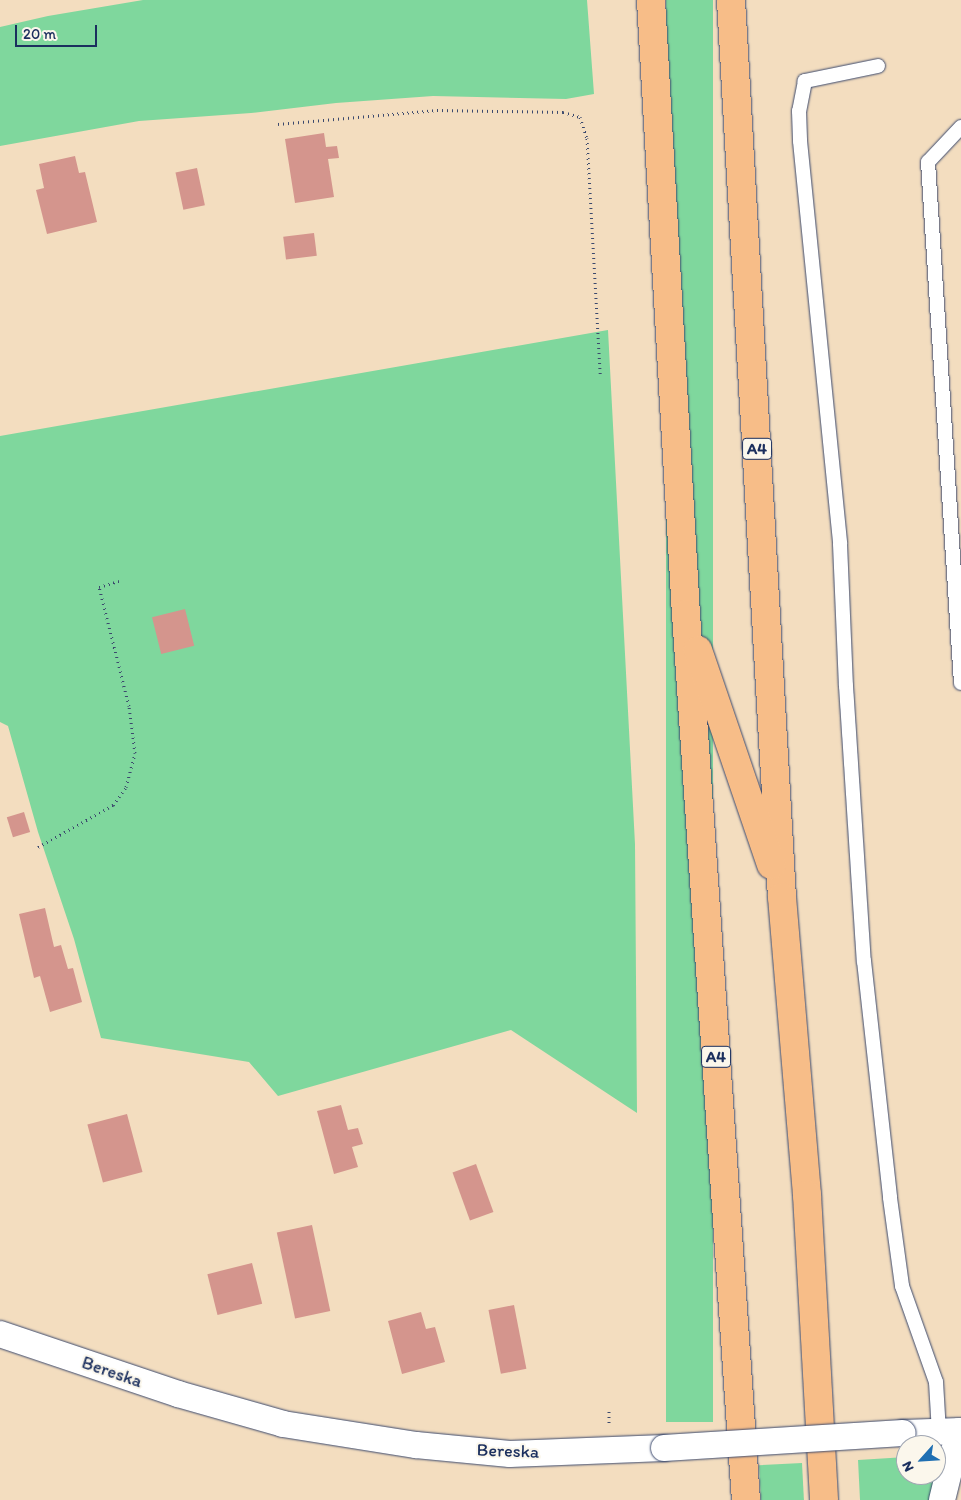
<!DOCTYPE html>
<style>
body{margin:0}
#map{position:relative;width:961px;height:1500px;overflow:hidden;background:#f3ddbf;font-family:Itim,sans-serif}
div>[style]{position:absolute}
.green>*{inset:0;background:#7fd79d;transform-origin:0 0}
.building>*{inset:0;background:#d4958d;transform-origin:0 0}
.path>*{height:3px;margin-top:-1.5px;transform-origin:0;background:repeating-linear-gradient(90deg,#3b496d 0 1px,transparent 0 5px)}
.roads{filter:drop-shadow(0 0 1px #3b496d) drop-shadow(0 0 1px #3b496d)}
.lane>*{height:14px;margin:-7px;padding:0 7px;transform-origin:7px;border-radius:7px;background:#fff}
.street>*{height:26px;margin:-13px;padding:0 13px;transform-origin:13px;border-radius:13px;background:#fff}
.highway>*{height:28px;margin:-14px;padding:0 14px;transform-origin:14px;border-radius:14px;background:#f7bd88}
.bridges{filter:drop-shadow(0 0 1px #3b496d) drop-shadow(0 0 1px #3b496d)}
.street-bridge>*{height:26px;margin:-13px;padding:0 13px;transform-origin:13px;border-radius:13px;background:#fff}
span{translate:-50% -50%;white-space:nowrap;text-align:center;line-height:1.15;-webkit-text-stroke:4px #fbf7ec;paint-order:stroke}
.shield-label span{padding:1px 4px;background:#fbf7ec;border:1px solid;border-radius:4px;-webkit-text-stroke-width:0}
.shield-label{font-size:16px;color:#1b2f5e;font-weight:700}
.street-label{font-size:18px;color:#1b2f5e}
.north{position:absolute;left:896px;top:1435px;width:50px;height:50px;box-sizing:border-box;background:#fbf7ec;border:1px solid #a1a7b3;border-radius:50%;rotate:244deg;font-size:14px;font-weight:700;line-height:20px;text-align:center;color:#1b2f5e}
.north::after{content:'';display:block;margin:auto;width:18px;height:22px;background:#1f6fb2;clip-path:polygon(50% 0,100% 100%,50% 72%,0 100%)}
.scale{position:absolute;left:15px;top:25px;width:82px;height:22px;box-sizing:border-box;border:2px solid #1b2f5e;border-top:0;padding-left:6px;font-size:15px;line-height:18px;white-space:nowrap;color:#1b2f5e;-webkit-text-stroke:4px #fbf7ec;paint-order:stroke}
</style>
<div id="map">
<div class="green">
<div style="clip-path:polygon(143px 0,587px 0,594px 94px,566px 99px,433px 96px,336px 103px,251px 113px,139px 121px,0 146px,0 27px,48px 16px)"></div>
<div style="left:666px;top:0;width:47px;height:1422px"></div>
<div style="clip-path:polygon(608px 330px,635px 844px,637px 1113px,511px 1030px,278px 1096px,249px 1062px,101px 1038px,74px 939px,38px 832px,8px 726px,0 722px,0 436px)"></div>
<div style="clip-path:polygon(906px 1457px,906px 1475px,936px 1475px,933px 1500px,860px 1500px,858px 1460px)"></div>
<div style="left:802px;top:1463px;width:37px;height:43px;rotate:87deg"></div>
</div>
<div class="building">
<div style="clip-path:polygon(324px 133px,326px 147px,337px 146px,339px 158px,328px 159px,334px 197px,295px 203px,285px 139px)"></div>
<div style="clip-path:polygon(75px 156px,79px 173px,85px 172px,97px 222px,47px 234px,36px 190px,44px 188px,39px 164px)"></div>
<div style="left:197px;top:168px;width:38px;height:22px;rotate:78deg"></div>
<div style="left:314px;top:233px;width:23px;height:31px;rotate:83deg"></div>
<div style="left:185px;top:609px;width:38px;height:34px;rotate:76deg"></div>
<div style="left:24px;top:812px;width:21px;height:18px;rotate:73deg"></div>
<div style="clip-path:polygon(45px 908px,54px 947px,61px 945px,68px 969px,73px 968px,82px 1002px,50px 1012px,40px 976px,34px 978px,19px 914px)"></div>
<div style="clip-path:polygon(341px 1105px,348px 1130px,358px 1128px,363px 1144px,352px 1147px,358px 1167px,334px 1174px,317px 1111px)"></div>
<div style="left:127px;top:1114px;width:60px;height:41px;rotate:75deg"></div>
<div style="left:476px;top:1164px;width:51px;height:25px;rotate:70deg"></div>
<div style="left:312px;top:1225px;width:88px;height:36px;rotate:78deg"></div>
<div style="left:252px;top:1263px;width:42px;height:46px;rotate:76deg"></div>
<div style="left:514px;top:1305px;width:65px;height:26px;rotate:79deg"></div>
<div style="clip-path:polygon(421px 1312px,426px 1329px,435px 1327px,445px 1362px,402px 1374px,388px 1321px)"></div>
</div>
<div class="path">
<div style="left:278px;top:124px;width:160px;rotate:-5deg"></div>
<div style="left:437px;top:110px;width:126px;rotate:0.9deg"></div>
<div style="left:563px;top:112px;width:18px;rotate:16deg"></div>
<div style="left:580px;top:117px;width:22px;rotate:72deg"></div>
<div style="left:587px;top:138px;width:236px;rotate:86.8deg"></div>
<div style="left:38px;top:847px;width:86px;rotate:-29.2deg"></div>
<div style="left:113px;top:805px;width:22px;rotate:-54deg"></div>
<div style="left:126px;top:787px;width:35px;rotate:-75deg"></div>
<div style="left:135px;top:753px;width:47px;rotate:-97.3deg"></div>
<div style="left:129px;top:706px;width:123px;rotate:-104.1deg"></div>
<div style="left:99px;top:587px;width:21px;rotate:-17deg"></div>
<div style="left:609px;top:1411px;width:14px;rotate:90deg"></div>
</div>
<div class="roads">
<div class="lane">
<div style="left:878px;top:66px;width:75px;rotate:168.4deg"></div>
<div style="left:805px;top:81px;width:31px;rotate:101deg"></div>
<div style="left:799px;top:111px;width:30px;rotate:88deg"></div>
<div style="left:800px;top:141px;width:405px;rotate:84.3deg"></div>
<div style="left:840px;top:544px;width:142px;rotate:87.6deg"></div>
<div style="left:846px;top:686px;width:276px;rotate:86.3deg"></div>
<div style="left:864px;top:961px;width:238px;rotate:83.7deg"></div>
<div style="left:890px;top:1198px;width:89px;rotate:82.2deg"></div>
<div style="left:902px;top:1286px;width:102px;rotate:70.5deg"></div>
<div style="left:936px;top:1382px;width:50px;rotate:86.6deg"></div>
<div style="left:961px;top:127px;width:48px;rotate:133.3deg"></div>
<div style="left:928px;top:162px;width:522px;rotate:86.38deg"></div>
</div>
<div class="street">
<div style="left:0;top:1334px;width:188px;rotate:18.6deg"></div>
<div style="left:178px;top:1394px;width:109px;rotate:15.9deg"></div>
<div style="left:283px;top:1424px;width:135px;rotate:9deg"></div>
<div style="left:416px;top:1445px;width:94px;rotate:5.5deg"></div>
<div style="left:510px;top:1454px;width:154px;rotate:-2.2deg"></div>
<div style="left:903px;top:1433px;width:58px;rotate:-2deg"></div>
<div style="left:942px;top:1500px;width:71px;rotate:-76.2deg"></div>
</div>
<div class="highway">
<div style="left:651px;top:0;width:615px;rotate:86.74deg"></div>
<div style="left:686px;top:614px;width:888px;rotate:86.13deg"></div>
<div style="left:731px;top:0;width:898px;rotate:86.75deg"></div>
<div style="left:782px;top:897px;width:299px;rotate:85.2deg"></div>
<div style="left:807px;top:1195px;width:305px;rotate:86.8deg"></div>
<div style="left:698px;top:650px;width:227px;rotate:71.2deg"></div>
</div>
</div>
<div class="bridges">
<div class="street-bridge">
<div style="left:664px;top:1448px;width:239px;rotate:-3.6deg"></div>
</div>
</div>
<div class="shield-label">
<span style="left:757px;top:449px">A4</span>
<span style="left:716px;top:1057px">A4</span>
</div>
<div class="street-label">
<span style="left:112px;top:1372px;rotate:19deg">Bereska</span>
<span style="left:508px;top:1451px;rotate:2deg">Bereska</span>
</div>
<div class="north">N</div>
<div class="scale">20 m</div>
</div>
